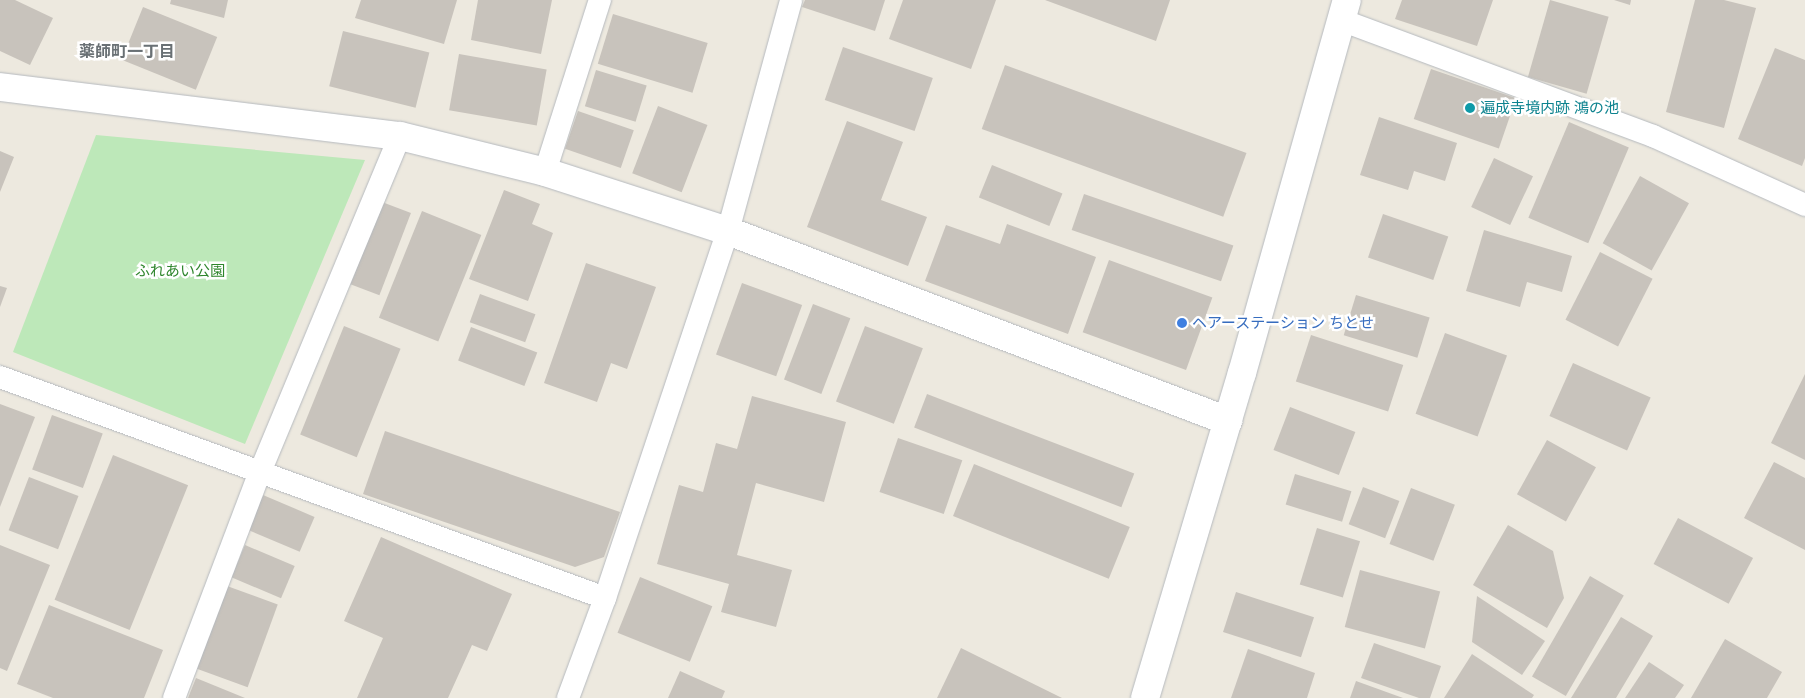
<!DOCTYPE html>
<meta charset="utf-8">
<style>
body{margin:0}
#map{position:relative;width:1805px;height:698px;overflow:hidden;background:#ede9df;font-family:"PT Sans","Noto Sans JP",sans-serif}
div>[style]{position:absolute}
.green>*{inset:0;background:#bde8b9}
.building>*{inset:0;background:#c8c3bc;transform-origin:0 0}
.roads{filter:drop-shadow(0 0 1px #b5b9be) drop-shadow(0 0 1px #b5b9be)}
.service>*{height:22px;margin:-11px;padding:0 11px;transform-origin:11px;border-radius:11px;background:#fff}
.minor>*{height:28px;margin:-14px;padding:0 14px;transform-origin:14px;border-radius:14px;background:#fff}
.tertiary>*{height:28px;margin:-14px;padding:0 14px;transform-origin:14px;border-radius:14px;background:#fff}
.dots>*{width:14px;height:14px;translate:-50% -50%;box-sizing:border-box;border:2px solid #fff;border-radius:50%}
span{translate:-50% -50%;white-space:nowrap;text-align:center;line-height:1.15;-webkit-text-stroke:5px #fff;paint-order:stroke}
.culture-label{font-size:15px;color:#0d838f}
.left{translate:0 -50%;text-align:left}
.park-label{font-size:15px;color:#2f862d}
.shop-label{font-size:15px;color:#366cbe}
.neighbourhood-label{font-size:16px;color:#697074;font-weight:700}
</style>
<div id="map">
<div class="green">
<div style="clip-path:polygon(96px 135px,365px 160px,245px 444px,13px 352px)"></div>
</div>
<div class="building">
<div style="clip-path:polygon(0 0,15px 0,53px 18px,30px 65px,0 51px)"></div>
<div style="clip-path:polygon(171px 0,228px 0,224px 18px,170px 4px)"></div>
<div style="clip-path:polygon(361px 0,457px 0,444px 44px,355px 18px)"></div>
<div style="clip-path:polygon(478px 0,552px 0,541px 54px,471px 40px)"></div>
<div style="clip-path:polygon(805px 0,885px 0,875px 31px,802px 7px)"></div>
<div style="clip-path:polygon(903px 0,996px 0,971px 69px,889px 39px)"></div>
<div style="clip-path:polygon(1045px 0,1170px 0,1156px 41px)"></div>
<div style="clip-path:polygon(1402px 0,1493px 0,1477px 46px,1395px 19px)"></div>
<div style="left:1550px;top:0;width:61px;height:80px;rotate:16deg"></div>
<div style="clip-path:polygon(1614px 0,1631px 0,1630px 5px)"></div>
<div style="clip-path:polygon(1695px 0,1724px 0,1756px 8px,1724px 128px,1666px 112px)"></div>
<div style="left:143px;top:7px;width:80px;height:57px;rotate:22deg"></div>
<div style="left:613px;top:14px;width:99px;height:52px;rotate:17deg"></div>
<div style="left:343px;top:31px;width:89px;height:57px;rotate:14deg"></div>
<div style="left:843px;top:47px;width:95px;height:56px;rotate:19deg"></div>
<div style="clip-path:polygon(1775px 48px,1805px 60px,1805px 158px,1802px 166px,1738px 139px)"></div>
<div style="left:459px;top:54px;width:89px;height:57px;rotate:10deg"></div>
<div style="left:1005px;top:65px;width:257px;height:68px;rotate:20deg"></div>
<div style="left:1431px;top:69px;width:90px;height:53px;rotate:19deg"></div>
<div style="left:596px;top:70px;width:53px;height:38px;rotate:17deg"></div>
<div style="left:658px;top:106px;width:53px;height:72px;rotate:21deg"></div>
<div style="left:578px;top:111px;width:59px;height:40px;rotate:19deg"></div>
<div style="clip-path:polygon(1379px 117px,1457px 143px,1445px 181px,1414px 171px,1408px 190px,1360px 175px)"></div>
<div style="clip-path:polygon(847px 121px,903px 142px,881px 200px,927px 217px,908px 266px,807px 227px)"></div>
<div style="left:1569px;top:122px;width:65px;height:104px;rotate:23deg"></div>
<div style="clip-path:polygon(0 151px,14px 157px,0 192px)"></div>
<div style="left:1494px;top:158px;width:43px;height:54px;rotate:25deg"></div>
<div style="left:992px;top:165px;width:76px;height:35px;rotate:22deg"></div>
<div style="left:1640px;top:176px;width:56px;height:77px;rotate:29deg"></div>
<div style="clip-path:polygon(504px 190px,540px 204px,532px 224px,553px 233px,528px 301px,469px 279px)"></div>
<div style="left:1084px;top:194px;width:158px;height:38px;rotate:19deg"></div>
<div style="left:382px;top:202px;width:31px;height:88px;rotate:21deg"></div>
<div style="left:422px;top:211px;width:64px;height:115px;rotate:22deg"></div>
<div style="left:1383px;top:214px;width:69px;height:46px;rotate:19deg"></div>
<div style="clip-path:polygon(1007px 224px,1096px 257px,1068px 334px,925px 281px,946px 225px,1000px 244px)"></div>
<div style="clip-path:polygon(1484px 230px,1572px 256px,1562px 292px,1527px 282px,1520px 307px,1466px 291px)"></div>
<div style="left:1600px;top:252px;width:59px;height:76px;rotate:27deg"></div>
<div style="left:1109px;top:260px;width:110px;height:77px;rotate:20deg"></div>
<div style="clip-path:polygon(586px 263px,656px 287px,627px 369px,611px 363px,597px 402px,544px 383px)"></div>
<div style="left:742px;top:283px;width:64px;height:76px;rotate:20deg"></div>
<div style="clip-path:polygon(0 286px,7px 288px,0 307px)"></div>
<div style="left:480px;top:294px;width:59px;height:30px;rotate:20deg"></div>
<div style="left:1356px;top:295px;width:77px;height:42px;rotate:17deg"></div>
<div style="left:813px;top:304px;width:40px;height:81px;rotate:21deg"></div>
<div style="left:344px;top:326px;width:61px;height:117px;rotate:22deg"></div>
<div style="left:865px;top:326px;width:62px;height:81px;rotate:21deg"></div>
<div style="left:471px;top:327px;width:71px;height:36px;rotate:21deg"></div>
<div style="left:1445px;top:333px;width:66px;height:86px;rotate:20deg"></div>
<div style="left:1311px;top:335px;width:97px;height:49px;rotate:18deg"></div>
<div style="left:1573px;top:363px;width:85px;height:58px;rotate:24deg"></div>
<div style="clip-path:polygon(1805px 374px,1805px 460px,1771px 443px)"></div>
<div style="left:927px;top:394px;width:222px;height:36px;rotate:21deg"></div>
<div style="clip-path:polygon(752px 396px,846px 422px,824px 502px,756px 483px,737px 555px,792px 570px,776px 627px,721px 612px,729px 584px,657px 564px,679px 485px,703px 492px,716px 443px,737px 449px)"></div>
<div style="clip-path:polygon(0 404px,35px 417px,0 507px)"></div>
<div style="left:1290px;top:407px;width:70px;height:46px;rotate:21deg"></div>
<div style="left:52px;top:415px;width:54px;height:58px;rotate:20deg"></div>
<div style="clip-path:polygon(385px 431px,620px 512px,604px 557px,575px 567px,363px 494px)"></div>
<div style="left:898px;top:438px;width:68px;height:57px;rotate:19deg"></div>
<div style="left:1547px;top:440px;width:56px;height:62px;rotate:29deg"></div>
<div style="left:113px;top:455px;width:81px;height:156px;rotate:22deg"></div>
<div style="clip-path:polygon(1774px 462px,1805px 478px,1805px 550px,1744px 518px)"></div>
<div style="left:974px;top:464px;width:168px;height:56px;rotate:22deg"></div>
<div style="left:1295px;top:474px;width:59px;height:32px;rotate:17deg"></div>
<div style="left:29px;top:477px;width:53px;height:57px;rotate:21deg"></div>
<div style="left:1363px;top:487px;width:39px;height:40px;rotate:21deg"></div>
<div style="left:1411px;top:488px;width:47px;height:60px;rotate:21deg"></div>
<div style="left:263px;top:495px;width:56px;height:38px;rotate:23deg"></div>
<div style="left:1678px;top:518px;width:85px;height:52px;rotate:28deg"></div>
<div style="clip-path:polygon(1508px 525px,1553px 551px,1564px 598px,1547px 628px,1473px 585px)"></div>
<div style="left:1317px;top:528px;width:45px;height:59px;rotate:17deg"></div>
<div style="clip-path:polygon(381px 537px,512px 594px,487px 651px,472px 645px,448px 698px,357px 698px,383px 638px,344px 621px)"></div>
<div style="clip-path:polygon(0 545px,50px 565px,7px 671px,0 668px)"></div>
<div style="left:245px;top:545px;width:54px;height:35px;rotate:23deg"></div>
<div style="left:1360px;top:570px;width:83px;height:59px;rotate:15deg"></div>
<div style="left:1590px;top:576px;width:39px;height:116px;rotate:30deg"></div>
<div style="left:640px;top:577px;width:78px;height:60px;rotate:22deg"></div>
<div style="left:227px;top:586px;width:54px;height:88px;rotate:20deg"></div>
<div style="left:1236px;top:592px;width:82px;height:42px;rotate:18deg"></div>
<div style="clip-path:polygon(1477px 596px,1545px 641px,1522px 675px,1472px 642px)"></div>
<div style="clip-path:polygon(49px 605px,163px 650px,144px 698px,53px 698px,17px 684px)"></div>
<div style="clip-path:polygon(1621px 617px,1653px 636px,1616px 698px,1571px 698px)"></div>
<div style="clip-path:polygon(1725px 639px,1782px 672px,1767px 698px,1691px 698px)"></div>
<div style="clip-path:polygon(1374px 643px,1441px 666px,1430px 698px,1419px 698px,1361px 678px)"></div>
<div style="clip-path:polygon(961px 648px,1062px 698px,937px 698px)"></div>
<div style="clip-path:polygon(1248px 649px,1315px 673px,1307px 698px,1231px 698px)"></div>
<div style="clip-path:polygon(1472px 654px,1534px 695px,1532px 698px,1444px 698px)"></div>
<div style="clip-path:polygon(1649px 662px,1684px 685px,1675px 698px,1625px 698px)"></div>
<div style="clip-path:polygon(680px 671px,725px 691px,722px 698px,668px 698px)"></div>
<div style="clip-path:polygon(196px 678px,245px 698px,188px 698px)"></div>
<div style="clip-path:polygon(1356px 681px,1403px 698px,1350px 698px)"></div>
</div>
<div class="roads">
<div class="service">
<div style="left:1341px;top:20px;width:333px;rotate:20.4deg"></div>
<div style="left:1653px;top:136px;width:167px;rotate:24.4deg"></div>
<div style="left:545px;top:172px;width:181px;rotate:-72.3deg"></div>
<div style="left:0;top:377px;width:644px;rotate:20.07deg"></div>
<div style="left:174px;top:698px;width:242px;rotate:-69.2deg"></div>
<div style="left:260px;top:472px;width:364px;rotate:-67.4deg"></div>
<div style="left:568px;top:698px;width:107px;rotate:-69.7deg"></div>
<div style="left:605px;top:598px;width:387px;rotate:-71.5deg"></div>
<div style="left:728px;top:231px;width:239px;rotate:-74.7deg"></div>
</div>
<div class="minor">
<div style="left:0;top:87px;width:403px;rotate:7deg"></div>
<div style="left:400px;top:136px;width:149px;rotate:13.9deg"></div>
<div style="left:545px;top:172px;width:192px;rotate:17.9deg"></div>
<div style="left:728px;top:231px;width:535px;rotate:20.81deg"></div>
</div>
<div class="tertiary">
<div style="left:1145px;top:698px;width:339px;rotate:-73.4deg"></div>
<div style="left:1242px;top:373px;width:387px;rotate:-74.3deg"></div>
</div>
</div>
<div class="dots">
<div style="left:1470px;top:108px;background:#0f9aa8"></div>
<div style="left:1182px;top:323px;background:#3f7fe0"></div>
</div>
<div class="culture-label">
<span class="left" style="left:1480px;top:108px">遍成寺境内跡 鴻の池</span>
</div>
<div class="park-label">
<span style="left:180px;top:271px">ふれあい公園</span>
</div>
<div class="shop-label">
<span class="left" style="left:1192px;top:323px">ヘアーステーション ちとせ</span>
</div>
<div class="neighbourhood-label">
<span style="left:127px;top:51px">薬師町一丁目</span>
</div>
</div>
